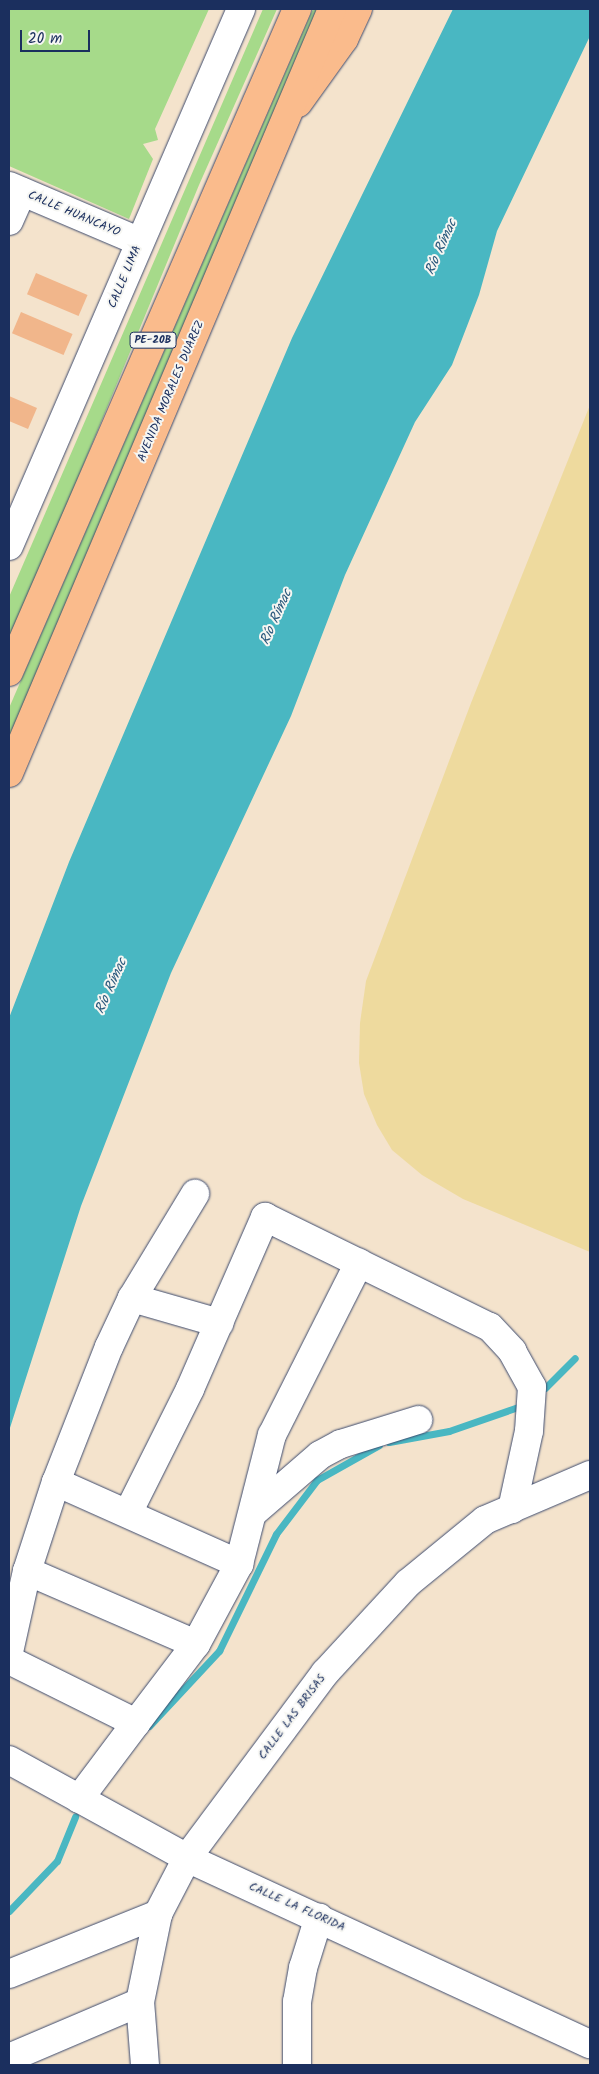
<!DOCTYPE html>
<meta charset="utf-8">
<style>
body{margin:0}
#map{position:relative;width:599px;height:2074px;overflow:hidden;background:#f4e3cc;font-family:Kalam,sans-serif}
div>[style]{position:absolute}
.green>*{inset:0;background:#a6da8a}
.sand>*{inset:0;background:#eeda9e}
.water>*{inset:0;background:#49b7c2}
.stream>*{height:7px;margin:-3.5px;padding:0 3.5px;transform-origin:3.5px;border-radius:3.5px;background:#49b7c2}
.building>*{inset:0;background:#f1b68b;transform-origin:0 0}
.roads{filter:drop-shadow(0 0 1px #3c4a6e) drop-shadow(0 0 1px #3c4a6e)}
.minor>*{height:28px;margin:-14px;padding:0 14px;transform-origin:14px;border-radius:14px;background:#fff}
.primary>*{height:28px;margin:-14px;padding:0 14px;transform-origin:14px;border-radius:14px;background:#fabb8c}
.trunk>*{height:28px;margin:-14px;padding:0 14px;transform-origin:14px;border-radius:14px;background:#fabb8c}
span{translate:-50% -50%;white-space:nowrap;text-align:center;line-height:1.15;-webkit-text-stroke:4px #f6f6f2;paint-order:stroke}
.shield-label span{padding:1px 4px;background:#f6f6f2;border:1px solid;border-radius:4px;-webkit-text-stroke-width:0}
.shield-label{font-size:11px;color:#1b2f5e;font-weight:700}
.street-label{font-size:12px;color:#1b2f5e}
.water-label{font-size:14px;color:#29587c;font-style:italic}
.frame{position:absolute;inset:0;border:10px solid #1b2f5e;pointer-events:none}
.scale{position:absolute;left:20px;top:30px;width:70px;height:22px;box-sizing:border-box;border:2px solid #1b2f5e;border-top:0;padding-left:6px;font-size:15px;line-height:18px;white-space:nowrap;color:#1b2f5e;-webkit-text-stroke:4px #f6f6f2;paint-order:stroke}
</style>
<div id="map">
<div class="green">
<div style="clip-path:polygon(9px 9px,209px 9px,155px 129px,158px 140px,143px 144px,153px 159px,129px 219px,9px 166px)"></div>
<div style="clip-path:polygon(263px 9px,277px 9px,199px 185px,9px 645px,9px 597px)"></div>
<div style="clip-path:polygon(313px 9px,321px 9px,9px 747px,9px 708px)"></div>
</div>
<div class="sand">
<div style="clip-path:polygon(590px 405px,590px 1252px,463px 1199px,422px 1175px,392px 1150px,377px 1125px,364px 1094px,359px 1063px,360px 1023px,366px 981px,471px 703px)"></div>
</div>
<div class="water">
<div style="clip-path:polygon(453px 9px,590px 9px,590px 36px,497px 231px,479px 295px,452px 365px,415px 422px,345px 575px,291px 716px,171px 973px,81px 1206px,9px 1431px,9px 1018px,69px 862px,292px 338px)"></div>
</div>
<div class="stream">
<div style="left:545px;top:1388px;width:42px;rotate:-45deg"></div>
<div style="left:389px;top:1442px;width:61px;rotate:-10.4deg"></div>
<div style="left:449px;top:1431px;width:73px;rotate:-19.2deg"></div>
<div style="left:149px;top:1726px;width:103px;rotate:-47deg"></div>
<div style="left:219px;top:1651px;width:130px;rotate:-64deg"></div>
<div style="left:276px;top:1534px;width:68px;rotate:-52.8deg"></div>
<div style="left:317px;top:1480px;width:71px;rotate:-29.4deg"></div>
<div style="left:9px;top:1911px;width:69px;rotate:-46.2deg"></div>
<div style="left:57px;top:1861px;width:48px;rotate:-67.8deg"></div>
</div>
<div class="building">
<div style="left:36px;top:273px;width:56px;height:23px;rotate:23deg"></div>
<div style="left:21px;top:312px;width:56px;height:23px;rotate:23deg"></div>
<div style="clip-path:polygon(9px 396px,37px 408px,28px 429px,9px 421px)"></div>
</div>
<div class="roads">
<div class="minor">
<div style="left:9px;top:186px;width:142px;rotate:23.1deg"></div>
<div style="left:9px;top:221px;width:32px;rotate:-66deg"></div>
<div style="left:9px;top:546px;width:585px;rotate:-66.63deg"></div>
<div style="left:132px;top:1298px;width:91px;rotate:16deg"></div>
<div style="left:56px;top:1482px;width:201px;rotate:24.1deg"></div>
<div style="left:254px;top:1512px;width:87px;rotate:-40.8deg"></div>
<div style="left:320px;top:1455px;width:24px;rotate:-28deg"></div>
<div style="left:341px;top:1444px;width:81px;rotate:-17.3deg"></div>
<div style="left:128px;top:1513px;width:139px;rotate:-63.4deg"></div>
<div style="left:190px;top:1389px;width:188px;rotate:-66.4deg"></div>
<div style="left:265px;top:1217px;width:250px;rotate:26.1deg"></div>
<div style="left:490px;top:1327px;width:33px;rotate:47deg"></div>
<div style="left:512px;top:1351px;width:41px;rotate:60.9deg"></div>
<div style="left:532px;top:1387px;width:44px;rotate:93.9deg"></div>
<div style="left:529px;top:1431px;width:80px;rotate:102.3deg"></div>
<div style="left:27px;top:1571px;width:184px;rotate:23.4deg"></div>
<div style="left:9px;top:1652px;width:83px;rotate:-77.5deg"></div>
<div style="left:27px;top:1571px;width:94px;rotate:-72deg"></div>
<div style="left:56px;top:1482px;width:145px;rotate:-68.6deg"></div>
<div style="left:109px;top:1347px;width:54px;rotate:-64.9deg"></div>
<div style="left:132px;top:1298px;width:122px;rotate:-58.8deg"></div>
<div style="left:9px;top:1660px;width:142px;rotate:26.4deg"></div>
<div style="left:136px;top:1723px;width:99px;rotate:-52.8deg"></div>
<div style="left:196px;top:1644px;width:91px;rotate:-61.7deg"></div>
<div style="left:239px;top:1564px;width:133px;rotate:-75.7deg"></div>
<div style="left:272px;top:1435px;width:193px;rotate:-63.2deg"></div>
<div style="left:9px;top:1760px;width:203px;rotate:28.8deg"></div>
<div style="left:187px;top:1858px;width:444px;rotate:24.8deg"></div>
<div style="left:79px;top:1799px;width:95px;rotate:-53.1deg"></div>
<div style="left:9px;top:1974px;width:161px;rotate:-21.9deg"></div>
<div style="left:9px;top:2058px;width:142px;rotate:-23.1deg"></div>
<div style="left:145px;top:2065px;width:63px;rotate:-94.5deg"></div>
<div style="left:140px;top:2002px;width:90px;rotate:-78.4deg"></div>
<div style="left:158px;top:1914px;width:63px;rotate:-62.6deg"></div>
<div style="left:187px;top:1858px;width:231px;rotate:-53.3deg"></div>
<div style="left:325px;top:1673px;width:122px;rotate:-47.3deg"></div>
<div style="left:408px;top:1583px;width:99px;rotate:-39.3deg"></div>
<div style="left:485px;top:1520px;width:114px;rotate:-23.2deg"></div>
<div style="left:297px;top:2065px;width:63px;rotate:-90deg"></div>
<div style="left:297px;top:2002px;width:35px;rotate:-80deg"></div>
<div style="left:303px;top:1968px;width:53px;rotate:-72.6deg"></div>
</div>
<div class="primary">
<div style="left:298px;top:103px;width:79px;rotate:-54.3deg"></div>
<div style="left:344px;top:39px;width:33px;rotate:-65deg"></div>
</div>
<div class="trunk">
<div style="left:9px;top:672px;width:723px;rotate:-66.52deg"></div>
<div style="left:9px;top:773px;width:829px;rotate:-67.08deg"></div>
</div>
</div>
<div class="shield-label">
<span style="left:153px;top:340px">PE-20B</span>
</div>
<div class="street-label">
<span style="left:74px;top:214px;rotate:23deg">CALLE HUANCAYO</span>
<span style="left:125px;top:277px;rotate:-67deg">CALLE LIMA</span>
<span style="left:171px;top:391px;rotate:-67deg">AVENIDA MORALES DUAREZ</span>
<span style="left:292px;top:1717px;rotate:-53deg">CALLE LAS BRISAS</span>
<span style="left:297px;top:1907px;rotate:24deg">CALLE LA FLORIDA</span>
</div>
<div class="water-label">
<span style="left:441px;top:247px;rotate:-66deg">Río Rímac</span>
<span style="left:276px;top:617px;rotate:-66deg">Río Rímac</span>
<span style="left:111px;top:986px;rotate:-66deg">Río Rímac</span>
</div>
<div class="frame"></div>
<div class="scale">20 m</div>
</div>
